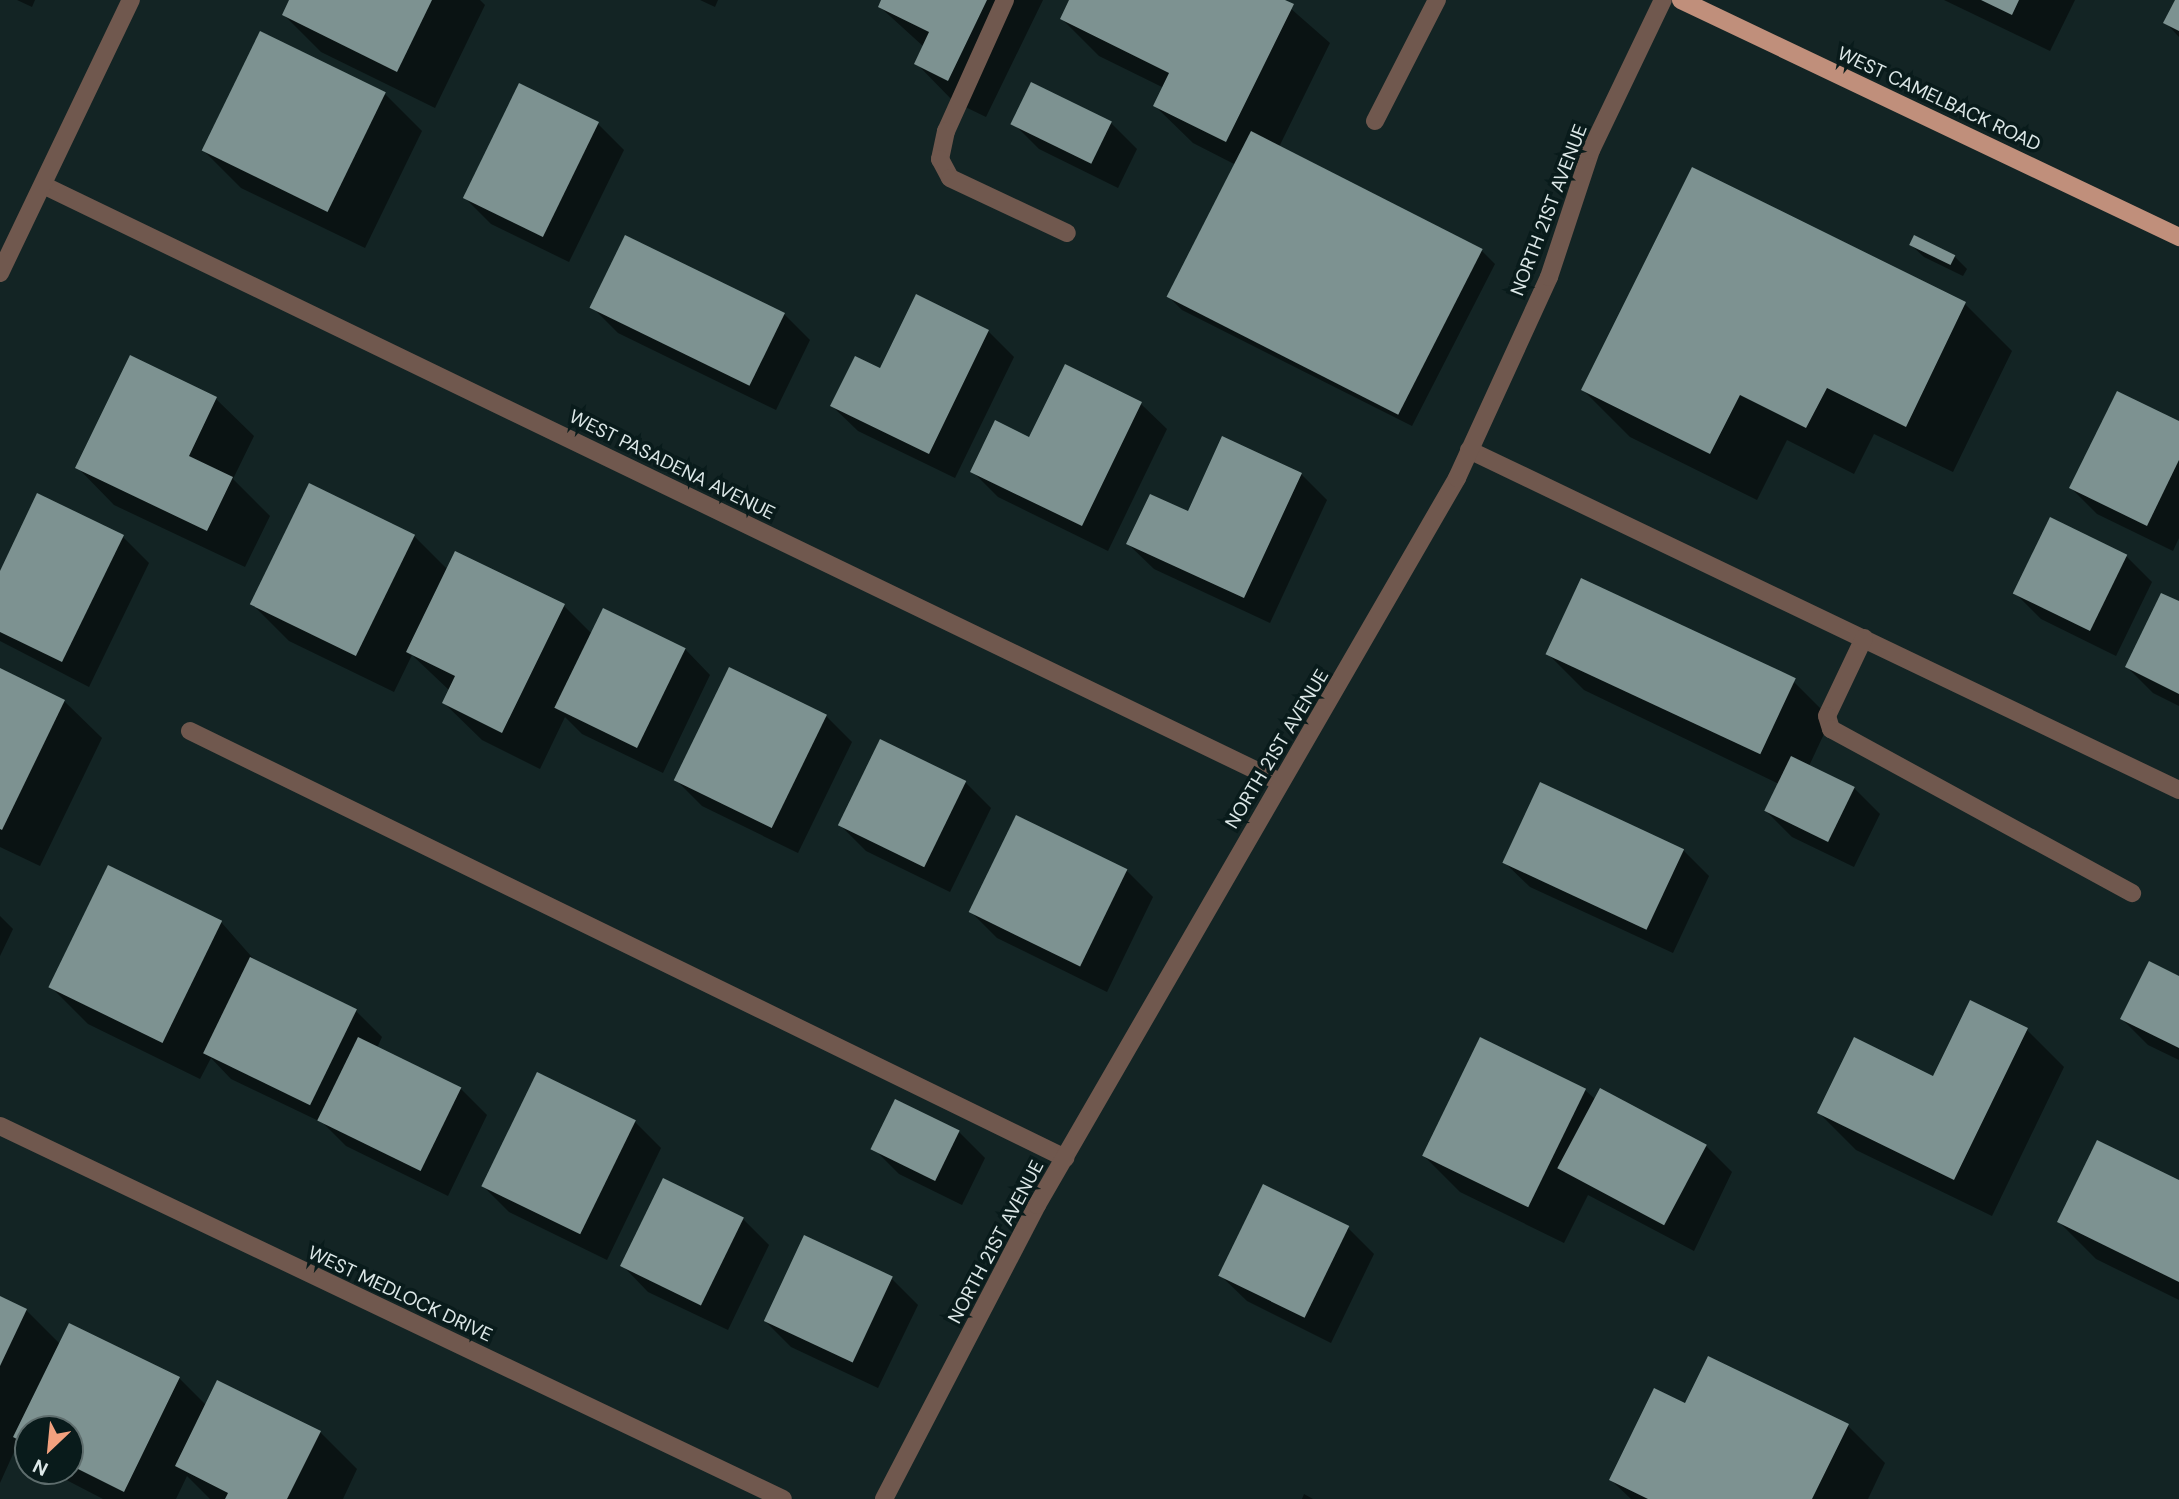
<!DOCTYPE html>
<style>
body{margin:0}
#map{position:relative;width:2179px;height:1499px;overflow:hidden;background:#132424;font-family:"DM Sans",sans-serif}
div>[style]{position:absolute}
.shadow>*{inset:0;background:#0007}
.building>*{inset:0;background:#7d9291;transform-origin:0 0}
.minor>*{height:18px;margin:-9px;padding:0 9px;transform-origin:9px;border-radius:9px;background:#70584e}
.major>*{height:18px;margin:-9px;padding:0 9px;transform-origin:9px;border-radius:9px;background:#c08f7b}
span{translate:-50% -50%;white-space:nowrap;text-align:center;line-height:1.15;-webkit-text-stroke:7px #091b1b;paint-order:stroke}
.street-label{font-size:19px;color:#dde8e8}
.north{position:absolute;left:14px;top:1415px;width:70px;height:70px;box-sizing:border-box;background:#091b1b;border:2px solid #5e6d6d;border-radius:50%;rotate:206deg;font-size:19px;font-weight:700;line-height:28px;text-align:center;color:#dde8e8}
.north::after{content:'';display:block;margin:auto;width:24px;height:32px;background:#f2a17e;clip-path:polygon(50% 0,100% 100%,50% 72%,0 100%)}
</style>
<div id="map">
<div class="shadow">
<div style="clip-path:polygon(17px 0,35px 0,32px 7px)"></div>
<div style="clip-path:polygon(291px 0,480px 0,485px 5px,435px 108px,321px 52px,284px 15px)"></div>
<div style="clip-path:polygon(700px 0,718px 0,715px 7px)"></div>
<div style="clip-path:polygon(883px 0,1043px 0,986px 117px,953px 101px,916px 63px,924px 47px,880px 7px)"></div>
<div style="clip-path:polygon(1071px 0,1281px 0,1330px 43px,1279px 147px,1482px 251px,1495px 264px,1412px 426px,1182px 310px,1169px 297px,1236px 165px,1193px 143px,1155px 106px,1164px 88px,1099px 56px,1062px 19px)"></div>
<div style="clip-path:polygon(1944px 0,2075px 0,2050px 51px)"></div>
<div style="clip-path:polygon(2177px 0,2179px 0,2179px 37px,2166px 23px)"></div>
<div style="clip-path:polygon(520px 86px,598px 124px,624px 150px,569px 262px,491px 224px,465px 198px)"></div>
<div style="clip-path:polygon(385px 94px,422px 131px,365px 248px,241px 188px,204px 151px)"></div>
<div style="clip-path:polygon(1013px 123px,1111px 123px,1137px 149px,1118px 188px,1039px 149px)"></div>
<div style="clip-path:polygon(1911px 245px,1954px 256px,1967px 269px,1963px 276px,1924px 257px)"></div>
<div style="clip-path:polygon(1965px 304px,2012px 351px,1953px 472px,1874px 434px,1854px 474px,1787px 440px,1757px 500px,1630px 437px,1583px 390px)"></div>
<div style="clip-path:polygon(592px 307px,784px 314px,810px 340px,776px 410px,618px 333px)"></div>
<div style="clip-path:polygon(988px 331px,1014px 357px,955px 478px,858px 431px,832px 406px,881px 371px)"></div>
<div style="clip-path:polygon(131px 357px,216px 399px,254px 436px,233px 479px,270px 516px,245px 567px,114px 505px,77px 467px)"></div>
<div style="clip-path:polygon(1141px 404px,1167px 429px,1108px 551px,998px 497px,972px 471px,1030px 439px)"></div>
<div style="clip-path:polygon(2179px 423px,2179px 538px,2173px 551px,2097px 514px,2071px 488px)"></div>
<div style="clip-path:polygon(1301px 474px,1327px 500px,1270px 623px,1154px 569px,1128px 544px)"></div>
<div style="clip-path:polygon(38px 495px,123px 537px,149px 563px,89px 687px,0 641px,0 575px)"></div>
<div style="clip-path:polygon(414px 536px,448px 570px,564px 606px,592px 634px,685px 649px,710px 675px,663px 773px,582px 734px,565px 717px,540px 769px,482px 740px,444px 703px,450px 691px,412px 655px,394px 692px,289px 641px,252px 604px)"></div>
<div style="clip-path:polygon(2126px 556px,2152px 582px,2116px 656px,2041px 619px,2015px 593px)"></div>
<div style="clip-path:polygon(2179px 603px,2179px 706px,2153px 693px,2127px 667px)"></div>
<div style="clip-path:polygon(1547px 653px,1794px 682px,1831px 719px,1809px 766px,1854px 788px,1880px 814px,1854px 867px,1792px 837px,1766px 811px,1779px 784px,1584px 690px)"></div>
<div style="clip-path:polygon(0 670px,64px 701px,102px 738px,40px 866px,0 847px)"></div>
<div style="clip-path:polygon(826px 716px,852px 742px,798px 853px,702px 806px,676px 780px)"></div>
<div style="clip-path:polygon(965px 782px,991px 808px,950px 892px,866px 851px,840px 825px)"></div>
<div style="clip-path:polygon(1017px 817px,1127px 871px,1153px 897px,1107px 992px,997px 938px,971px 912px)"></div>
<div style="clip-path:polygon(1683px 850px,1709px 876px,1673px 953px,1530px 887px,1504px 862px)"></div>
<div style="clip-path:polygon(109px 867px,221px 922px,257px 963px,356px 1011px,382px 1037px,377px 1048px,461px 1089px,487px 1115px,448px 1196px,346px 1146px,323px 1123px,231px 1079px,211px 1058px,200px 1079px,88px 1024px,51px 987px)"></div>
<div style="clip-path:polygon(0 916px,13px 929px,0 956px)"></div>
<div style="clip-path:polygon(2179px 978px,2179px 1060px,2148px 1045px,2122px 1019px)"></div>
<div style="clip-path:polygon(2027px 1030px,2064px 1067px,1992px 1216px,1856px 1150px,1819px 1113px,1933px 1078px)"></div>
<div style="clip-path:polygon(1481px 1040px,1585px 1090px,1596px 1100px,1601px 1090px,1706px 1146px,1732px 1172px,1694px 1251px,1588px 1195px,1564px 1243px,1460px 1192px,1423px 1155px)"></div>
<div style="clip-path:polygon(538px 1074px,635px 1122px,661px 1148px,607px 1260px,509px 1212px,483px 1186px)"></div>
<div style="clip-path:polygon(959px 1132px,985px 1158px,962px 1205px,899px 1174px,873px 1148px)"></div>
<div style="clip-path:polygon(664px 1180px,743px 1219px,769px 1245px,728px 1330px,648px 1292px,623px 1266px)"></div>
<div style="clip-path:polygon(2179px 1182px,2179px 1300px,2096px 1259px,2059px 1222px)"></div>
<div style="clip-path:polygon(1264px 1187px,1348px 1228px,1374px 1254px,1331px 1343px,1247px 1301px,1221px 1276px)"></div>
<div style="clip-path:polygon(892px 1279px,918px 1305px,878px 1388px,791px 1347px,765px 1321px)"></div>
<div style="clip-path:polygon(0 1298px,26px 1310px,60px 1344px,179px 1378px,206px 1405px,320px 1432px,357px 1469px,343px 1499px,210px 1499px,187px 1476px,176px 1499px,103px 1499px,49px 1471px,70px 1471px,70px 1429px,28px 1429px,28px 1450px,19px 1441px,0 1483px)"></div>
<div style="clip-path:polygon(1686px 1405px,1848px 1426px,1885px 1463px,1868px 1499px,1631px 1499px,1611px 1480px)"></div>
<div style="clip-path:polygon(1304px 1494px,1313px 1499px,1302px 1499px)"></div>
</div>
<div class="building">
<div style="clip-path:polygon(289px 0,432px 0,397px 72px,282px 15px)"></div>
<div style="clip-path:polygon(881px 0,987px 0,948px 81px,914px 64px,929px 32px,878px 7px)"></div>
<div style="clip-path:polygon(1069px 0,1285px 0,1294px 4px,1226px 142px,1153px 106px,1169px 73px,1060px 19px)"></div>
<div style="clip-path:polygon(1981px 0,2019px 0,2012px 15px)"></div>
<div style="clip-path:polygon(2175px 0,2179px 0,2179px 31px,2163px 23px)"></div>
<div style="left:260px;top:31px;width:140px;height:133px;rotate:26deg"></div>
<div style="left:1031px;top:82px;width:90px;height:47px;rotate:26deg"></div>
<div style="left:519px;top:83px;width:89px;height:128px;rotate:26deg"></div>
<div style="left:1251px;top:131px;width:260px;height:186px;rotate:27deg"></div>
<div style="clip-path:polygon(1692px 167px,1966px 302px,1906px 427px,1827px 388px,1806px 428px,1740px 395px,1710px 454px,1581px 390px)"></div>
<div style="left:625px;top:235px;width:178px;height:81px;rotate:26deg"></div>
<div style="left:1914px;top:235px;width:46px;height:11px;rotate:26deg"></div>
<div style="clip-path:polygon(916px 294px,989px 330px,929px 454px,830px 406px,855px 356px,880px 368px)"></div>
<div style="clip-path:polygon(130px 355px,217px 397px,189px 456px,233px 477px,207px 531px,75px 468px)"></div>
<div style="clip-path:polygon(1065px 364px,1142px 402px,1082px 526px,970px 472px,995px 420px,1029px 437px)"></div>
<div style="clip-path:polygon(2117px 391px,2179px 421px,2179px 460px,2147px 526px,2069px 488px)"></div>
<div style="clip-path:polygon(1222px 436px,1302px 473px,1244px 598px,1126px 544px,1150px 494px,1188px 511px)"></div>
<div style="left:309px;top:483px;width:118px;height:135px;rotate:26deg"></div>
<div style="clip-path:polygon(37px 493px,124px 535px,62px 662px,0 632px,0 571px)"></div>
<div style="left:2050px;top:517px;width:86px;height:85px;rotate:26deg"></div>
<div style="clip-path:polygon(455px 551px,565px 604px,502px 733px,442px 703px,455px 676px,406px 652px)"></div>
<div style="left:1581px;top:578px;width:237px;height:84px;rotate:25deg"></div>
<div style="clip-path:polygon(2161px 593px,2179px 601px,2179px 694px,2125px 667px)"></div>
<div style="left:603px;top:608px;width:92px;height:111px;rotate:26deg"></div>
<div style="left:729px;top:667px;width:109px;height:126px;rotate:26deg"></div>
<div style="clip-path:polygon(0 668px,65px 700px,2px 830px,0 829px)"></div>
<div style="left:880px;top:739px;width:96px;height:96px;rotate:26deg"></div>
<div style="left:1791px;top:756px;width:71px;height:61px;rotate:26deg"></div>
<div style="left:1540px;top:782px;width:159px;height:89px;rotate:25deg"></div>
<div style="left:1016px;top:815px;width:124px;height:108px;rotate:26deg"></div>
<div style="left:108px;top:865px;width:127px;height:136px;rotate:26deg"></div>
<div style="left:250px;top:957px;width:119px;height:107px;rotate:26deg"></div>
<div style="clip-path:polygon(2149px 961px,2179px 976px,2179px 1048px,2120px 1019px)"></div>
<div style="clip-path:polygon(1970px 1000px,2028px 1028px,1954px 1180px,1817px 1113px,1854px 1037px,1933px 1076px)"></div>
<div style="left:358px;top:1037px;width:115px;height:93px;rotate:26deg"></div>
<div style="left:1480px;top:1037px;width:118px;height:132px;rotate:26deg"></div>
<div style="left:537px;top:1072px;width:110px;height:127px;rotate:26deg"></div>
<div style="left:1600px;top:1088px;width:121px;height:91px;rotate:28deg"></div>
<div style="left:895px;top:1099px;width:72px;height:56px;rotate:26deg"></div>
<div style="clip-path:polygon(2097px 1140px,2179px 1180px,2179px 1282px,2057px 1222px)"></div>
<div style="left:663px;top:1178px;width:90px;height:98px;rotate:26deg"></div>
<div style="left:1263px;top:1184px;width:96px;height:102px;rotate:26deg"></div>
<div style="left:804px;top:1235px;width:98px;height:95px;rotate:25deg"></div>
<div style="clip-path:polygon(0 1296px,27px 1309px,0 1366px)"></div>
<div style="clip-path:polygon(69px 1323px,180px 1377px,124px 1492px,70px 1465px,70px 1429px,28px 1429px,28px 1445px,13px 1437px)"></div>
<div style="clip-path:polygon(1708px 1356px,1849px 1424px,1812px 1499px,1648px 1499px,1609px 1480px,1654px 1388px,1685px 1403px)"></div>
<div style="clip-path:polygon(217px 1380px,321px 1431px,287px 1499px,225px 1499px,228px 1493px,175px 1466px)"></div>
</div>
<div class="minor">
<div style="left:1005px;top:0;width:144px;rotate:114.2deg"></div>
<div style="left:946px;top:131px;width:29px;rotate:102deg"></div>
<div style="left:940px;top:159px;width:21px;rotate:62deg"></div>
<div style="left:950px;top:178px;width:129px;rotate:25.2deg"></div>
<div style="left:1375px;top:121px;width:136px;rotate:-62.9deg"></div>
<div style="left:45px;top:186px;width:1371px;rotate:25.76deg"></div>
<div style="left:0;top:273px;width:303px;rotate:-64.4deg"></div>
<div style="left:1469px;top:450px;width:787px;rotate:25.59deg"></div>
<div style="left:1864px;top:638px;width:86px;rotate:115.4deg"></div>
<div style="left:1827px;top:716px;width:14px;rotate:73deg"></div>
<div style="left:1831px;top:729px;width:343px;rotate:28.6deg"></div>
<div style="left:190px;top:731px;width:974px;rotate:26.01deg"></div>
<div style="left:0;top:1126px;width:867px;rotate:25.47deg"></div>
<div style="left:884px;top:1499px;width:331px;rotate:-62.5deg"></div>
<div style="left:1037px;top:1205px;width:840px;rotate:-59.98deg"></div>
<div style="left:1457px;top:478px;width:221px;rotate:-65.4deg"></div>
<div style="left:1549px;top:277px;width:134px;rotate:-71.7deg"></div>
<div style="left:1591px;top:150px;width:166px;rotate:-64.4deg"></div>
</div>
<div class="major">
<div style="left:1681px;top:0;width:552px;rotate:25.45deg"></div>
</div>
<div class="street-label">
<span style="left:1939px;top:99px;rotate:25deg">WEST CAMELBACK ROAD</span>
<span style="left:1549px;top:210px;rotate:-69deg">NORTH 21ST AVENUE</span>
<span style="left:672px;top:465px;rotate:26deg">WEST PASADENA AVENUE</span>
<span style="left:1277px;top:749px;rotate:-59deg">NORTH 21ST AVENUE</span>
<span style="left:996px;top:1242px;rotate:-62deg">NORTH 21ST AVENUE</span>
<span style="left:400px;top:1294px;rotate:25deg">WEST MEDLOCK DRIVE</span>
</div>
<div class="north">N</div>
</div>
